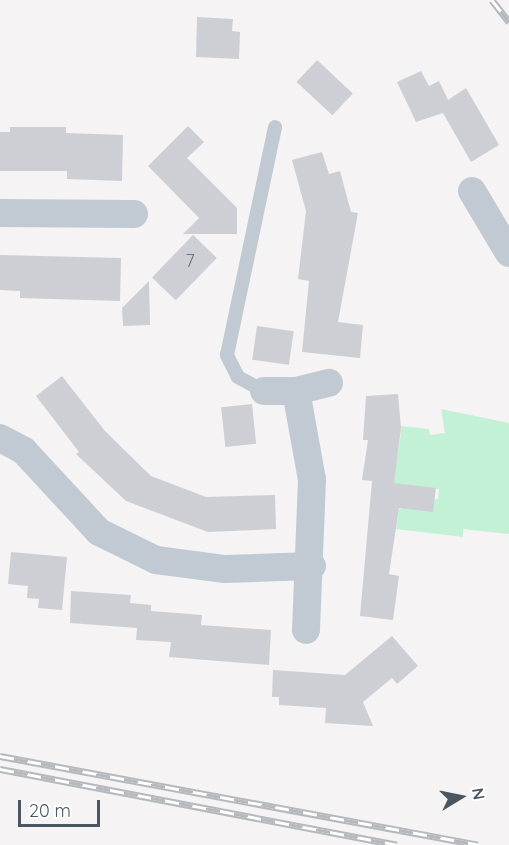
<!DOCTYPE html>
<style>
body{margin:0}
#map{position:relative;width:509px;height:845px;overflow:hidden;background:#f5f3f3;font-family:Quicksand,sans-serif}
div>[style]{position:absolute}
.green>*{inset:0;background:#c3f1d5}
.building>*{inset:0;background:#cdcfd5;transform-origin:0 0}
.service>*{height:14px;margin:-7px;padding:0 7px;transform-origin:7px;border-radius:7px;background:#c1cad2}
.minor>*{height:28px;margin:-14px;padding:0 14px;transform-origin:14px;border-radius:14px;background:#c1cad2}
.rail>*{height:7px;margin-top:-3.5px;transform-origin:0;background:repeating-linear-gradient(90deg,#fff 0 14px,#b5b8bd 0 28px);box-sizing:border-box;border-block:2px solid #b5b8bd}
span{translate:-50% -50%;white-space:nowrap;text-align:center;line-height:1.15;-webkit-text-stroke:5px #fff;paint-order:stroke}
.number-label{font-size:18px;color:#6b747e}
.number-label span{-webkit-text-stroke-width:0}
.north{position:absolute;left:431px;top:767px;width:60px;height:60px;-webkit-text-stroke:4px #fff;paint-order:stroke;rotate:80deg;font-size:16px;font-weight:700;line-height:24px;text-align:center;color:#4a5661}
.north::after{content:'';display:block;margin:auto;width:21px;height:27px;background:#4a5661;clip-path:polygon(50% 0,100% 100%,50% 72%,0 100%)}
.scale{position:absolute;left:18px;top:800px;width:82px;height:27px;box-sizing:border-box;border:3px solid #4a5661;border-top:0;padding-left:8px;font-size:18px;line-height:21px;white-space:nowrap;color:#4a5661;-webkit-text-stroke:4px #fff;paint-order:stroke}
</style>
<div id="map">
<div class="green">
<div style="clip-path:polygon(441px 409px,509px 423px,509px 534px,463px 529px,463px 537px,396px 529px,399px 509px,438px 499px,439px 489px,393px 484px,401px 433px,391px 425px,429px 429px,430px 435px,445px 433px)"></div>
</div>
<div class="building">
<div style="clip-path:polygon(197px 17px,233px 19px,232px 31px,240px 32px,239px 59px,196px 57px)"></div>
<div style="left:317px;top:60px;width:49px;height:30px;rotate:43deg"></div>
<div style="clip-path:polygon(421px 71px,429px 86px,439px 81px,448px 100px,466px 88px,499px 145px,471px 162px,443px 113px,416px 122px,397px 82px)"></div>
<div style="clip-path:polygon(188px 126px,204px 142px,187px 158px,237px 208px,237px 234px,183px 234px,199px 218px,148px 166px)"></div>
<div style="clip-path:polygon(10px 127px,66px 127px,66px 133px,123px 135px,122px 181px,67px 179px,67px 171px,0 171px,0 132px,10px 132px)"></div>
<div style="clip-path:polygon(322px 152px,329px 174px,340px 171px,351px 212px,358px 213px,338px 322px,363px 325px,360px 358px,302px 352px,309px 281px,298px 279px,306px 211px,292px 160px)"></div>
<div style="left:193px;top:235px;width:33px;height:59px;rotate:44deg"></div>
<div style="clip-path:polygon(0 255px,121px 258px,120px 301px,20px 298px,20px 291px,0 290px)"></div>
<div style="clip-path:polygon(149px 281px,150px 325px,123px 326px,122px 308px)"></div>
<div style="left:257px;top:326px;width:37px;height:34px;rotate:8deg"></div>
<div style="clip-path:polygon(62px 376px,105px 431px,151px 476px,206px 497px,275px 495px,276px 529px,208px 532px,126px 501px,76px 454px,79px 452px,36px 396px)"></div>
<div style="clip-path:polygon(398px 394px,401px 428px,394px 483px,436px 488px,433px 512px,399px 508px,389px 574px,399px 576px,393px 620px,360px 616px,372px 481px,362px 480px,368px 440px,363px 440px,366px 396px)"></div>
<div style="left:252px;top:404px;width:40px;height:31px;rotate:84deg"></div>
<div style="clip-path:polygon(11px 552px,67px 557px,62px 610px,38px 608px,39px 599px,27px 598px,28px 586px,8px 584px)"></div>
<div style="clip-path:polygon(71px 591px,131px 595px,130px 603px,151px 605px,151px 611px,202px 615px,201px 625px,271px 630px,269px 665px,169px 657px,171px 642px,136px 640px,137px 628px,70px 623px)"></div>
<div style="clip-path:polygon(392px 636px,418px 666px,397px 684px,392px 678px,363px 702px,373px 726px,325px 723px,326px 708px,279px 705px,279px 697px,272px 697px,273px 670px,345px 675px)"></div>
</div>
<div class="service">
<div style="left:264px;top:391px;width:30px;rotate:-152deg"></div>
<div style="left:238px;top:377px;width:25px;rotate:-117deg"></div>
<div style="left:227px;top:355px;width:233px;rotate:-78.1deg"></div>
</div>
<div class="minor">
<div style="left:472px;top:191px;width:72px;rotate:59.2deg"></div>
<div style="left:0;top:213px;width:134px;rotate:0.4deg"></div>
<div style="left:264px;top:391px;width:32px"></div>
<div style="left:296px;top:391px;width:34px;rotate:-14deg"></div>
<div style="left:296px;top:391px;width:90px;rotate:79.8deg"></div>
<div style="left:312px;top:480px;width:150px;rotate:92.3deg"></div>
<div style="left:0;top:438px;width:27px;rotate:28deg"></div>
<div style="left:24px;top:451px;width:110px;rotate:47.2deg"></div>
<div style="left:99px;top:532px;width:64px;rotate:26.2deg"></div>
<div style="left:156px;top:560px;width:70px;rotate:7.4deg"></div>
<div style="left:225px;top:569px;width:87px;rotate:-2deg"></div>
</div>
<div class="rail">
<div style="left:492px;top:0;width:28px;rotate:52deg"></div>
<div style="left:0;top:756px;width:486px;rotate:10.5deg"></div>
<div style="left:0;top:769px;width:404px;rotate:10.8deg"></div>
</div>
<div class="number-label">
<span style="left:190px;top:261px">7</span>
</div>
<div class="north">N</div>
<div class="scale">20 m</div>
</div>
